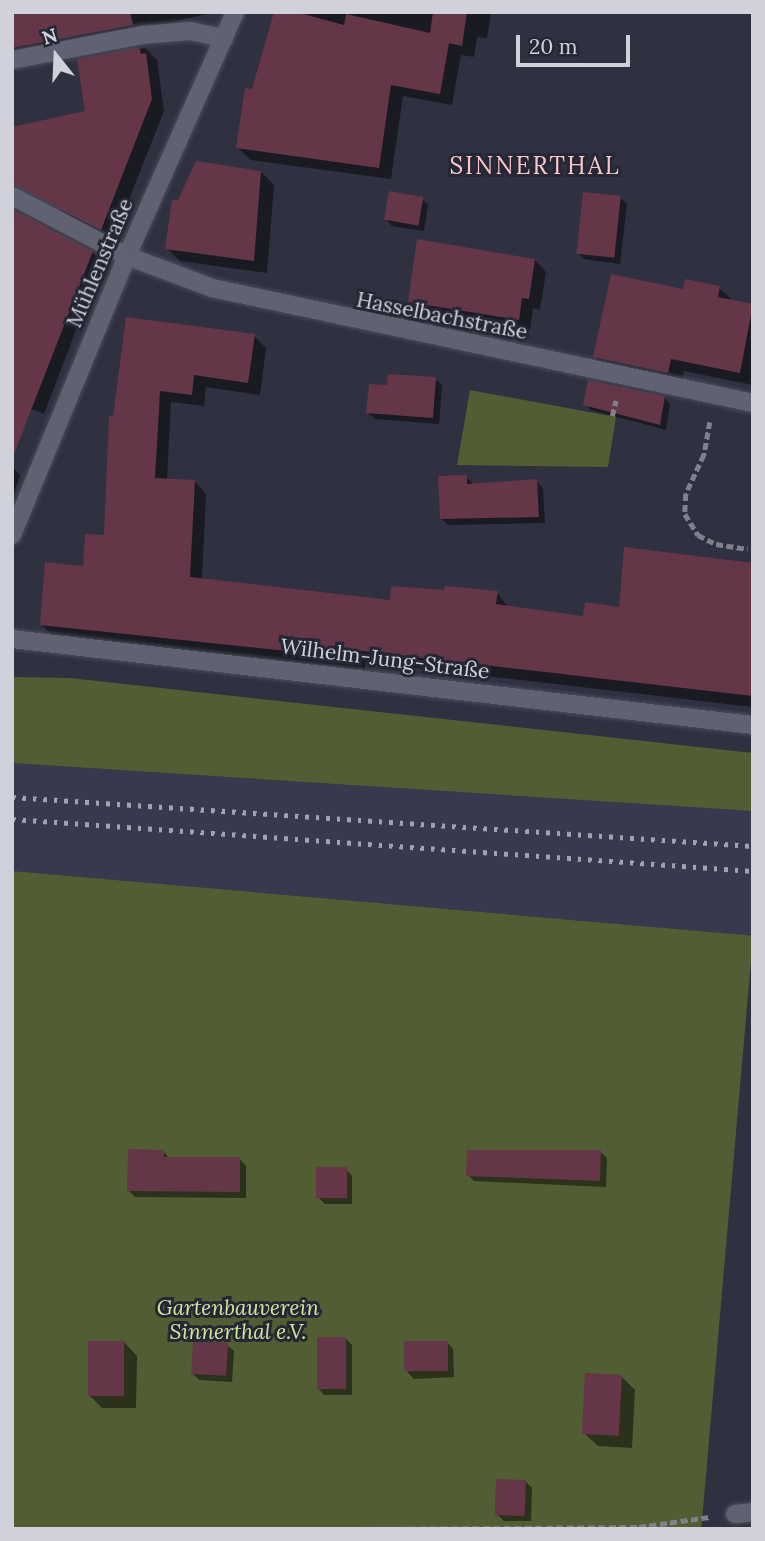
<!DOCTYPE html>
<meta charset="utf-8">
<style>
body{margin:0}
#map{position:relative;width:765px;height:1541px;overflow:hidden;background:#2f3140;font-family:Lora,serif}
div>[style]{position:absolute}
.built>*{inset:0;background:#37394e}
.green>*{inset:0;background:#515d33;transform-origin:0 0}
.shadow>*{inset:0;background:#0007}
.building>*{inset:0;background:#643648;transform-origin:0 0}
.path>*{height:4.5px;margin-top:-2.25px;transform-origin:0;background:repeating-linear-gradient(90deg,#7e808c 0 7px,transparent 0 10.5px)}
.roads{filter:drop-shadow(0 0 2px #4b4d59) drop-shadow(0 0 2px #4b4d59)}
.lane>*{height:18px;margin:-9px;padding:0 9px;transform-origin:9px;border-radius:9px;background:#606272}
.street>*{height:18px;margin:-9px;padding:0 9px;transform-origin:9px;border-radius:9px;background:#606272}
.rail>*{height:5px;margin-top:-2.5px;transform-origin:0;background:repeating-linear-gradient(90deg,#a1a2ad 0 3.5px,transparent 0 10.5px)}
span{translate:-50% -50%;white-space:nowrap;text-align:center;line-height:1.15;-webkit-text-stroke:6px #252735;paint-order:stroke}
.street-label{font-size:21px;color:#d0d1db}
.park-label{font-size:21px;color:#d0e69b;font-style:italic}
.quarter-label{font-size:24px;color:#fac6c9;letter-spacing:2px}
.frame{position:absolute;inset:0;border:14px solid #d0d1db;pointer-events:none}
.north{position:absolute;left:21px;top:21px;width:70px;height:70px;-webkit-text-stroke:5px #252735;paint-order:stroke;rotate:342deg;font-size:19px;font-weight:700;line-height:28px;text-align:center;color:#d0d1db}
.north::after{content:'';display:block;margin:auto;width:24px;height:32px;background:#d0d1db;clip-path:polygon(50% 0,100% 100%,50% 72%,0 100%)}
.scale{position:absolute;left:516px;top:35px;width:114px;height:32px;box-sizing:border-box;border:4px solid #d0d1db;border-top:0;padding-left:9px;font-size:21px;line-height:24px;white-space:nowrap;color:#d0d1db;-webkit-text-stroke:5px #252735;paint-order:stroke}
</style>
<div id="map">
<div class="built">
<div style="clip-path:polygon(12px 763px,753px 811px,753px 936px,12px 871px)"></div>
</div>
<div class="green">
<div style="clip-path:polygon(470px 390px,616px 417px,608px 467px,457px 465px)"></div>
<div style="clip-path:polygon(12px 677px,70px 678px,753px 753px,753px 811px,12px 763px)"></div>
<div style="left:12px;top:871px;width:744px;height:658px;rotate:5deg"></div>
</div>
<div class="shadow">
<div style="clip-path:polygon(12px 12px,214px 12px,12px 63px)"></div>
<div style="clip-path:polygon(276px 12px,491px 12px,487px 38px,477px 37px,474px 57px,461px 55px,452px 105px,403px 96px,391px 179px,251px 160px,238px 148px)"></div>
<div style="clip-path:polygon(145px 48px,157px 60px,164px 111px,113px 240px,67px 216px,55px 204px,87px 112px,79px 60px)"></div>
<div style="clip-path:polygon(261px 172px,274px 185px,267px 273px,180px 261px,167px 248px,179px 202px)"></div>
<div style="clip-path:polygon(620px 198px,627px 204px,620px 264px,584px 259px,578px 253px)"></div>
<div style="clip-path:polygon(422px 199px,428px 205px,424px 231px,392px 226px,386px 219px)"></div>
<div style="clip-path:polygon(92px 252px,102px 262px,44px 414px,12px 402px)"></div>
<div style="clip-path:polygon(535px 260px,546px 272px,540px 310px,533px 308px,530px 330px,421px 313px,409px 302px)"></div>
<div style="clip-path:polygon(719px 288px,734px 302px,753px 306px,753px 385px,684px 371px,681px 385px,608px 370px,595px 357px,684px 291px)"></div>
<div style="clip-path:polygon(128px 319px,254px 336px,266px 348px,260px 395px,206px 387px,204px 406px,171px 402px,167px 480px,194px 481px,206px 494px,202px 580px,391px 602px,497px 593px,509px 608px,584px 618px,753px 564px,753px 707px,365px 662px,365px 669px,54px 637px,41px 624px,105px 537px)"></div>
<div style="clip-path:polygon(435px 379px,442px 385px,439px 424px,375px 419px,368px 413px,389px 387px)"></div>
<div style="clip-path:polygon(664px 397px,670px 404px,666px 430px,591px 410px,585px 404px)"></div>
<div style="clip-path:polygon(12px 467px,20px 475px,12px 499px)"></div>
<div style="clip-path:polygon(466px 477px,473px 484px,536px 481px,543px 488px,545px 523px,448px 525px,441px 518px)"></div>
<div style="clip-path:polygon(163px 1151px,170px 1159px,240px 1159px,246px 1166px,246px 1198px,135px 1197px,128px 1190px)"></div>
<div style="clip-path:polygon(601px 1152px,607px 1158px,606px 1187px,474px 1181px,468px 1175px)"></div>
<div style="clip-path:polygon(346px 1169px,352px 1176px,352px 1204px,325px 1204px,318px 1197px)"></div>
<div style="clip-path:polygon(346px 1339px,352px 1345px,352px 1395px,324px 1395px,318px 1388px)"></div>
<div style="clip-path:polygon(124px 1342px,137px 1356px,136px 1408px,102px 1408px,89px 1395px)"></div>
<div style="clip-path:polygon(447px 1342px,453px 1349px,454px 1377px,414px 1379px,407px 1372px)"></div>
<div style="clip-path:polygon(227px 1345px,234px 1351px,232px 1382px,199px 1380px,192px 1373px)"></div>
<div style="clip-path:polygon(622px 1377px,635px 1390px,632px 1448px,598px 1446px,584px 1433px)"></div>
<div style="clip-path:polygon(525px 1481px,532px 1488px,531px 1521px,504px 1521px,497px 1514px)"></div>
</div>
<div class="building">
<div style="clip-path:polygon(12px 12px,130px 12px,133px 25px,12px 48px)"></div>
<div style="clip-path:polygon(274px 12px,296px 12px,344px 25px,346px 14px,430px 33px,433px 12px,467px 12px,462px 46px,449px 43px,440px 94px,391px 85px,379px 168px,236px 148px,245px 88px,252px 89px)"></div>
<div style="clip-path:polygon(139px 47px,141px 54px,146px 53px,152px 99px,101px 230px,12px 185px,12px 127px,85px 111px,77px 59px)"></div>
<div style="clip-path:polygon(196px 161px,261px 171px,254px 261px,165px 249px,172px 200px,178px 200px)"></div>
<div style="left:389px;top:191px;width:35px;height:29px;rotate:10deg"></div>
<div style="left:583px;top:192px;width:38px;height:62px;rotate:6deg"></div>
<div style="clip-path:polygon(12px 209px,93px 251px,14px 454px,12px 454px)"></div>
<div style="clip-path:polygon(417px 239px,535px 259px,529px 299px,522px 298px,519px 320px,408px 302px)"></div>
<div style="clip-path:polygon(611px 274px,683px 289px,685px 279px,720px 286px,718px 297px,753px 304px,740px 373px,671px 359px,668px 373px,593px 357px)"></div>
<div style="clip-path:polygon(126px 317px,255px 334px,248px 383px,194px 375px,192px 395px,160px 391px,155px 478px,195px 480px,190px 577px,390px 600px,391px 586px,444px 590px,445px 586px,498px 591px,496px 604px,583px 616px,585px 602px,619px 607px,624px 547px,753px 563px,753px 696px,354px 650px,353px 658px,40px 625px,45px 562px,83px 566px,85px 534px,104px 535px,109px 416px,113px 417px)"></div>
<div style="clip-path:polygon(388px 374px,436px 377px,433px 418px,366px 413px,369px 384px,387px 385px)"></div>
<div style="clip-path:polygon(588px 380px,665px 396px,660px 425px,583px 405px)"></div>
<div style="clip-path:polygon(467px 475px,467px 484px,537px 479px,539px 517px,440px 519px,438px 476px)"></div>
<div style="clip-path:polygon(128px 1149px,164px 1150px,164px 1157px,240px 1157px,240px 1192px,127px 1191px)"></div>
<div style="clip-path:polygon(467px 1150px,601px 1150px,600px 1181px,466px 1176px)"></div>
<div style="left:347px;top:1167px;width:31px;height:31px;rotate:90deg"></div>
<div style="left:317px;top:1337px;width:29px;height:52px"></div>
<div style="left:88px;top:1341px;width:36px;height:55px"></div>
<div style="left:193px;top:1341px;width:35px;height:33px;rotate:3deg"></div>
<div style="left:448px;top:1341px;width:30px;height:44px;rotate:90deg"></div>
<div style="left:585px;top:1373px;width:37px;height:61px;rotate:3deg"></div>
<div style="left:496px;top:1479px;width:30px;height:36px;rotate:2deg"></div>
</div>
<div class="path">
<div style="left:612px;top:416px;width:16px;rotate:-76deg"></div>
<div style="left:710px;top:422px;width:34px;rotate:100deg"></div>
<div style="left:704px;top:455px;width:43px;rotate:114.8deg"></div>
<div style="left:686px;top:494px;width:20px;rotate:93deg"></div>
<div style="left:685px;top:514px;width:25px;rotate:58deg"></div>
<div style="left:698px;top:535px;width:20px;rotate:27deg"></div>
<div style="left:716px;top:544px;width:32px;rotate:9deg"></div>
<div style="left:12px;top:1529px;width:6px"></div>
<div style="left:357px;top:1529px;width:282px;rotate:-0.4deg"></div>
<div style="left:639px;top:1527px;width:71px;rotate:-8.1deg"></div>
</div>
<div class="roads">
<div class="lane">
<div style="left:12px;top:60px;width:132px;rotate:-10.9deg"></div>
<div style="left:142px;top:35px;width:48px;rotate:-4.8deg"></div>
<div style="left:190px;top:31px;width:35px;rotate:12deg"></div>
<div style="left:735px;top:1514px;width:18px;rotate:-6deg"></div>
</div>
<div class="street">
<div style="left:12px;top:196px;width:130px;rotate:27.6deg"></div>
<div style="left:127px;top:256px;width:91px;rotate:20.6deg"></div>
<div style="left:212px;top:288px;width:553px;rotate:12deg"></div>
<div style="left:12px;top:535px;width:302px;rotate:-67.6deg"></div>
<div style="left:127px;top:256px;width:267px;rotate:-66.1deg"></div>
<div style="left:12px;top:639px;width:746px;rotate:6.62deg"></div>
</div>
</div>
<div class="rail">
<div style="left:12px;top:797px;width:743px;rotate:3.78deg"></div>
<div style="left:12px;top:819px;width:743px;rotate:4.01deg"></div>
</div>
<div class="street-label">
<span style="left:100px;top:263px;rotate:-67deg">Mühlenstraße</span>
<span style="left:442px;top:316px;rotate:11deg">Hasselbachstraße</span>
<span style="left:385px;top:659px;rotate:7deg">Wilhelm-Jung-Straße</span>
</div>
<div class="park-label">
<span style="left:238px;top:1320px">Gartenbauverein<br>Sinnerthal e.V.</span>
</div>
<div class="quarter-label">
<span style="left:535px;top:166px">SINNERTHAL</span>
</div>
<div class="frame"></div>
<div class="north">N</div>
<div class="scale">20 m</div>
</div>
